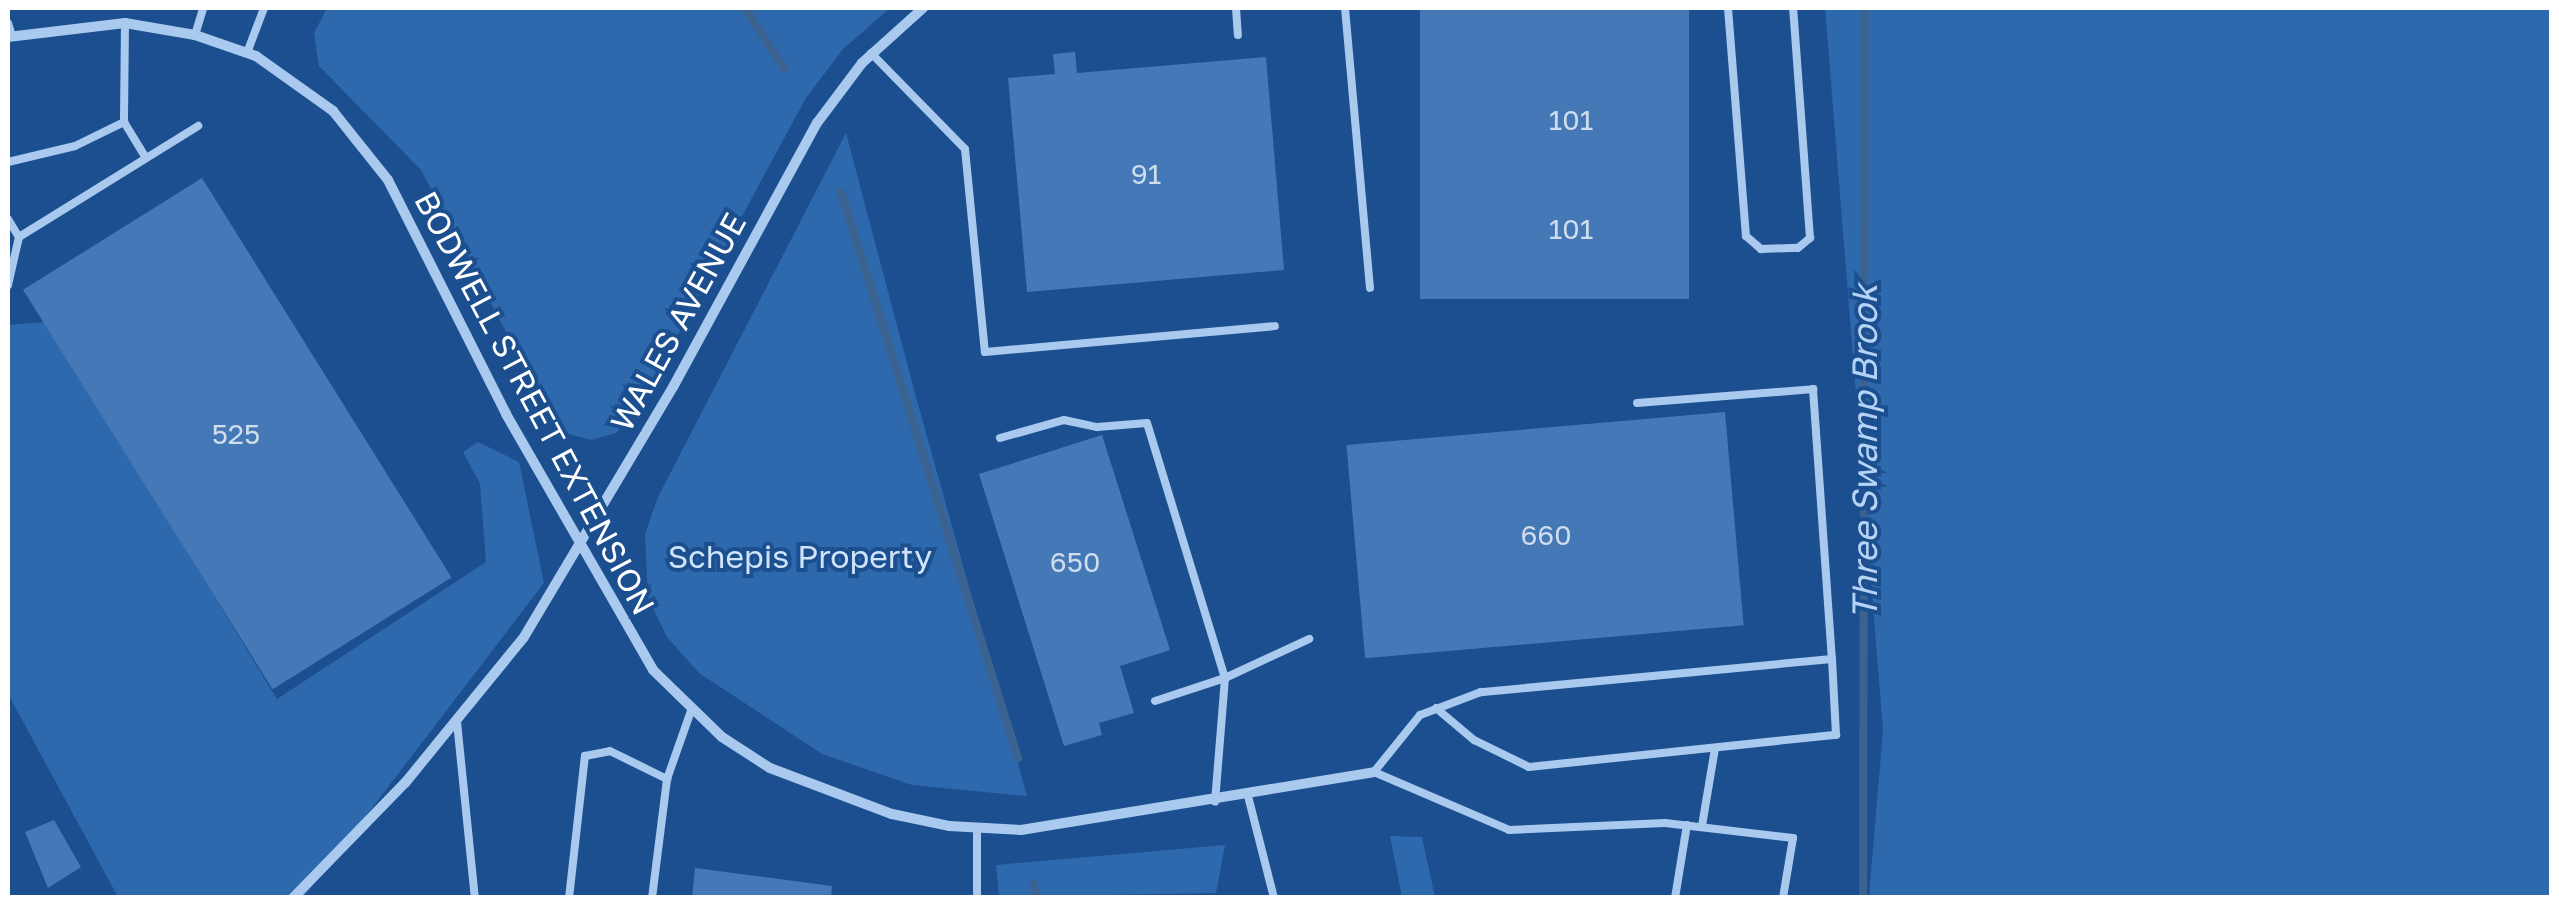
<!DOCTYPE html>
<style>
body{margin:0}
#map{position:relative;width:2559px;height:905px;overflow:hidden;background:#1b4f8f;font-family:"Golos Text",sans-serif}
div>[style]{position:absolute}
.green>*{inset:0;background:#2e69ad}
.stream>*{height:8px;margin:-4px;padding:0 4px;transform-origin:4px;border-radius:4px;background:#3c6290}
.building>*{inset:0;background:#4478b7;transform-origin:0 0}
.service>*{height:8px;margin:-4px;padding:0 4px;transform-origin:4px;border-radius:4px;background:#a9c9ee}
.minor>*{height:10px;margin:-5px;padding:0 5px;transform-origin:5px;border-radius:5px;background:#a9c9ee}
span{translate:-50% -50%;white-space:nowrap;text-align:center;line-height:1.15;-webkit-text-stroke:8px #1b4f8f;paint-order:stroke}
.number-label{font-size:28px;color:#d0dded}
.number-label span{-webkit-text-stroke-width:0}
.street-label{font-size:32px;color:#fff}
.park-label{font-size:32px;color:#cfe3fa}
.water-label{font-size:35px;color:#b5d3f5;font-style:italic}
.frame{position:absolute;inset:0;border:10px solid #fff;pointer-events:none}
</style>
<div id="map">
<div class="green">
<div style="clip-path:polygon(327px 8px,890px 8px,843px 49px,806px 98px,635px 414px,616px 433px,591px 440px,569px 434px,551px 418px,421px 170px,319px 66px,314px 33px)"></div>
<div style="clip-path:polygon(1825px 8px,2551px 8px,2551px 897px,1869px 897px,1883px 730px)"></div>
<div style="clip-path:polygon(846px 133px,916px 397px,1027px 796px,912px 785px,822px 754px,699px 673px,667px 637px,648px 598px,645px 534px,658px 497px)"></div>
<div style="clip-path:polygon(47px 322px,277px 699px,486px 562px,480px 484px,463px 452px,478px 442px,519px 462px,544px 583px,304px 897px,118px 897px,8px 694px,8px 325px)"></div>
<div style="clip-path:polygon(1390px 836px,1422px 837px,1435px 897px,1402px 897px)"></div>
<div style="clip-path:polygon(1225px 845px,1216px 893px,999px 897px,996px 865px)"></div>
</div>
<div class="stream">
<div style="left:745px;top:8px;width:72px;rotate:57deg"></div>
<div style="left:841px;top:192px;width:593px;rotate:72.63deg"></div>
<div style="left:1034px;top:884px;width:14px;rotate:82deg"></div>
<div style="left:1863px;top:898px;width:890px;rotate:-89.87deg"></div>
</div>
<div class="building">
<div style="left:1420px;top:8px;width:269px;height:291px"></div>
<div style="clip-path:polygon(1075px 52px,1077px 73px,1266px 57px,1284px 270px,1027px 292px,1008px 78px,1055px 74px,1053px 54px)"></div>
<div style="left:202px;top:178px;width:471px;height:211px;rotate:58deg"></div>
<div style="left:1725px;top:412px;width:214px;height:380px;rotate:85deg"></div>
<div style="clip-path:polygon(1102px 435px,1170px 650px,1120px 666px,1134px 713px,1099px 723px,1102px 735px,1064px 746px,979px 474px)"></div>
<div style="clip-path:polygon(54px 820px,81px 867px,48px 888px,25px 832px)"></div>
<div style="clip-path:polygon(695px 868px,832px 886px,831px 898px,692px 898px)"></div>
</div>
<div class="service">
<div style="left:1236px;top:8px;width:27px;rotate:86deg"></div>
<div style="left:1345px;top:8px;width:281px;rotate:84.9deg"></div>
<div style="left:1728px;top:8px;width:229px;rotate:85.5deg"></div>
<div style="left:1746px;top:236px;width:20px;rotate:41deg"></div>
<div style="left:1761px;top:249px;width:37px;rotate:-2deg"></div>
<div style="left:1798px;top:248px;width:16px;rotate:-40deg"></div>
<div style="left:1810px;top:238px;width:231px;rotate:-94.2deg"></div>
<div style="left:8px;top:23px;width:14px;rotate:73deg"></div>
<div style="left:125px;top:23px;width:99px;rotate:90.6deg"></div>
<div style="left:124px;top:122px;width:42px;rotate:58.6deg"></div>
<div style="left:195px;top:35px;width:28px;rotate:-73deg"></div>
<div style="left:247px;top:53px;width:48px;rotate:-69.3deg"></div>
<div style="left:871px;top:53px;width:134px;rotate:45.6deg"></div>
<div style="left:965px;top:149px;width:204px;rotate:84.4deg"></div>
<div style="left:985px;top:352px;width:291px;rotate:-5.1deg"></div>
<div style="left:8px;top:162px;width:69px;rotate:-13.4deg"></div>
<div style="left:75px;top:146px;width:55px;rotate:-26.1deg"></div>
<div style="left:8px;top:219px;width:21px;rotate:59deg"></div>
<div style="left:8px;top:285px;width:49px;rotate:-77.1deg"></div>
<div style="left:19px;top:237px;width:211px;rotate:-31.8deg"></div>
<div style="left:1637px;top:403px;width:177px;rotate:-4.5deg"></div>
<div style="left:1813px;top:389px;width:271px;rotate:86deg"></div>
<div style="left:1832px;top:659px;width:353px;rotate:174.6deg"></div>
<div style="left:1481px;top:692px;width:65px;rotate:159.3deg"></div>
<div style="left:1420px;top:715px;width:73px;rotate:128.9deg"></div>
<div style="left:1374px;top:772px;width:147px;rotate:23.2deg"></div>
<div style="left:1509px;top:830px;width:156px;rotate:-2.6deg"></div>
<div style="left:1665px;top:823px;width:129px;rotate:6.7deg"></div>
<div style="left:1793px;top:838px;width:61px;rotate:99.5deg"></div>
<div style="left:1000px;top:438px;width:66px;rotate:-15.7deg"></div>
<div style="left:1064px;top:420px;width:34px;rotate:12deg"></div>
<div style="left:1097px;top:427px;width:50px;rotate:-4.6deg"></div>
<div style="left:1147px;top:423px;width:267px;rotate:73deg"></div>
<div style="left:1225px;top:678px;width:124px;rotate:94.6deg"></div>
<div style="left:1155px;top:701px;width:74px;rotate:-18.2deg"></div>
<div style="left:1225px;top:678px;width:93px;rotate:-24.9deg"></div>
<div style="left:1436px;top:708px;width:50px;rotate:40.1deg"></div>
<div style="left:1474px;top:740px;width:61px;rotate:26.1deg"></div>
<div style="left:1529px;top:767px;width:309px;rotate:-6deg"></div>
<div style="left:1836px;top:735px;width:76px;rotate:-93deg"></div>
<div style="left:457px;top:722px;width:177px;rotate:84.2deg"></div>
<div style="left:1248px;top:796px;width:105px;rotate:75.7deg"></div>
<div style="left:1702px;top:826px;width:79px;rotate:-80.5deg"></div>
<div style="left:569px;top:898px;width:143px;rotate:-83.6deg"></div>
<div style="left:585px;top:756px;width:25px;rotate:-11deg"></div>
<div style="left:610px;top:751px;width:64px;rotate:26.2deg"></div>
<div style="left:652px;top:898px;width:120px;rotate:-82.8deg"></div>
<div style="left:667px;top:779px;width:72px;rotate:-70.6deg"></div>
<div style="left:977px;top:898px;width:69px;rotate:-90deg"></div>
<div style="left:1675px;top:898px;width:74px;rotate:-80.7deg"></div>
</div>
<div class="minor">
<div style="left:8px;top:37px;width:118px;rotate:-6.8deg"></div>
<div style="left:125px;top:23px;width:71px;rotate:9.7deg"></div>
<div style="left:195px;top:35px;width:65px;rotate:19deg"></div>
<div style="left:256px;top:56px;width:95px;rotate:35.5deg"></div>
<div style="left:333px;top:111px;width:88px;rotate:51.4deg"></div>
<div style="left:388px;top:180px;width:262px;rotate:63.2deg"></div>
<div style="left:506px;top:414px;width:295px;rotate:60.1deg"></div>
<div style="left:653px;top:670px;width:96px;rotate:44.2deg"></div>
<div style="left:722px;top:737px;width:57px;rotate:32.9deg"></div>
<div style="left:770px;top:768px;width:130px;rotate:20.7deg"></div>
<div style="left:892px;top:814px;width:58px;rotate:11.9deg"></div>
<div style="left:949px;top:826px;width:72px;rotate:3.2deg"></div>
<div style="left:1021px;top:830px;width:358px;rotate:-9.3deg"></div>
<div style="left:293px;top:898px;width:161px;rotate:-45.8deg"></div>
<div style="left:405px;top:783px;width:188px;rotate:-50.8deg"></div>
<div style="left:524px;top:637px;width:291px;rotate:-59.2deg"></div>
<div style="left:673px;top:387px;width:301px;rotate:-61.4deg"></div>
<div style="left:817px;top:123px;width:75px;rotate:-53.1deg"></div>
<div style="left:862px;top:63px;width:82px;rotate:-42deg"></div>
</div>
<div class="number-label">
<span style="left:1571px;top:120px">101</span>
<span style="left:1146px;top:174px">91</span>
<span style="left:1571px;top:229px">101</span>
<span style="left:236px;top:434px">525</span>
<span style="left:1546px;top:535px">660</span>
<span style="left:1075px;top:562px">650</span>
</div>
<div class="street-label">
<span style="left:678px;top:322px;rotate:-61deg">WALES AVENUE</span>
<span style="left:535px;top:403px;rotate:62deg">BODWELL STREET EXTENSION</span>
</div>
<div class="park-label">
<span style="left:800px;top:556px">Schepis Property</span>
</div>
<div class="water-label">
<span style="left:1864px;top:452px;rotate:-90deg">Three Swamp Brook</span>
</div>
<div class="frame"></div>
</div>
